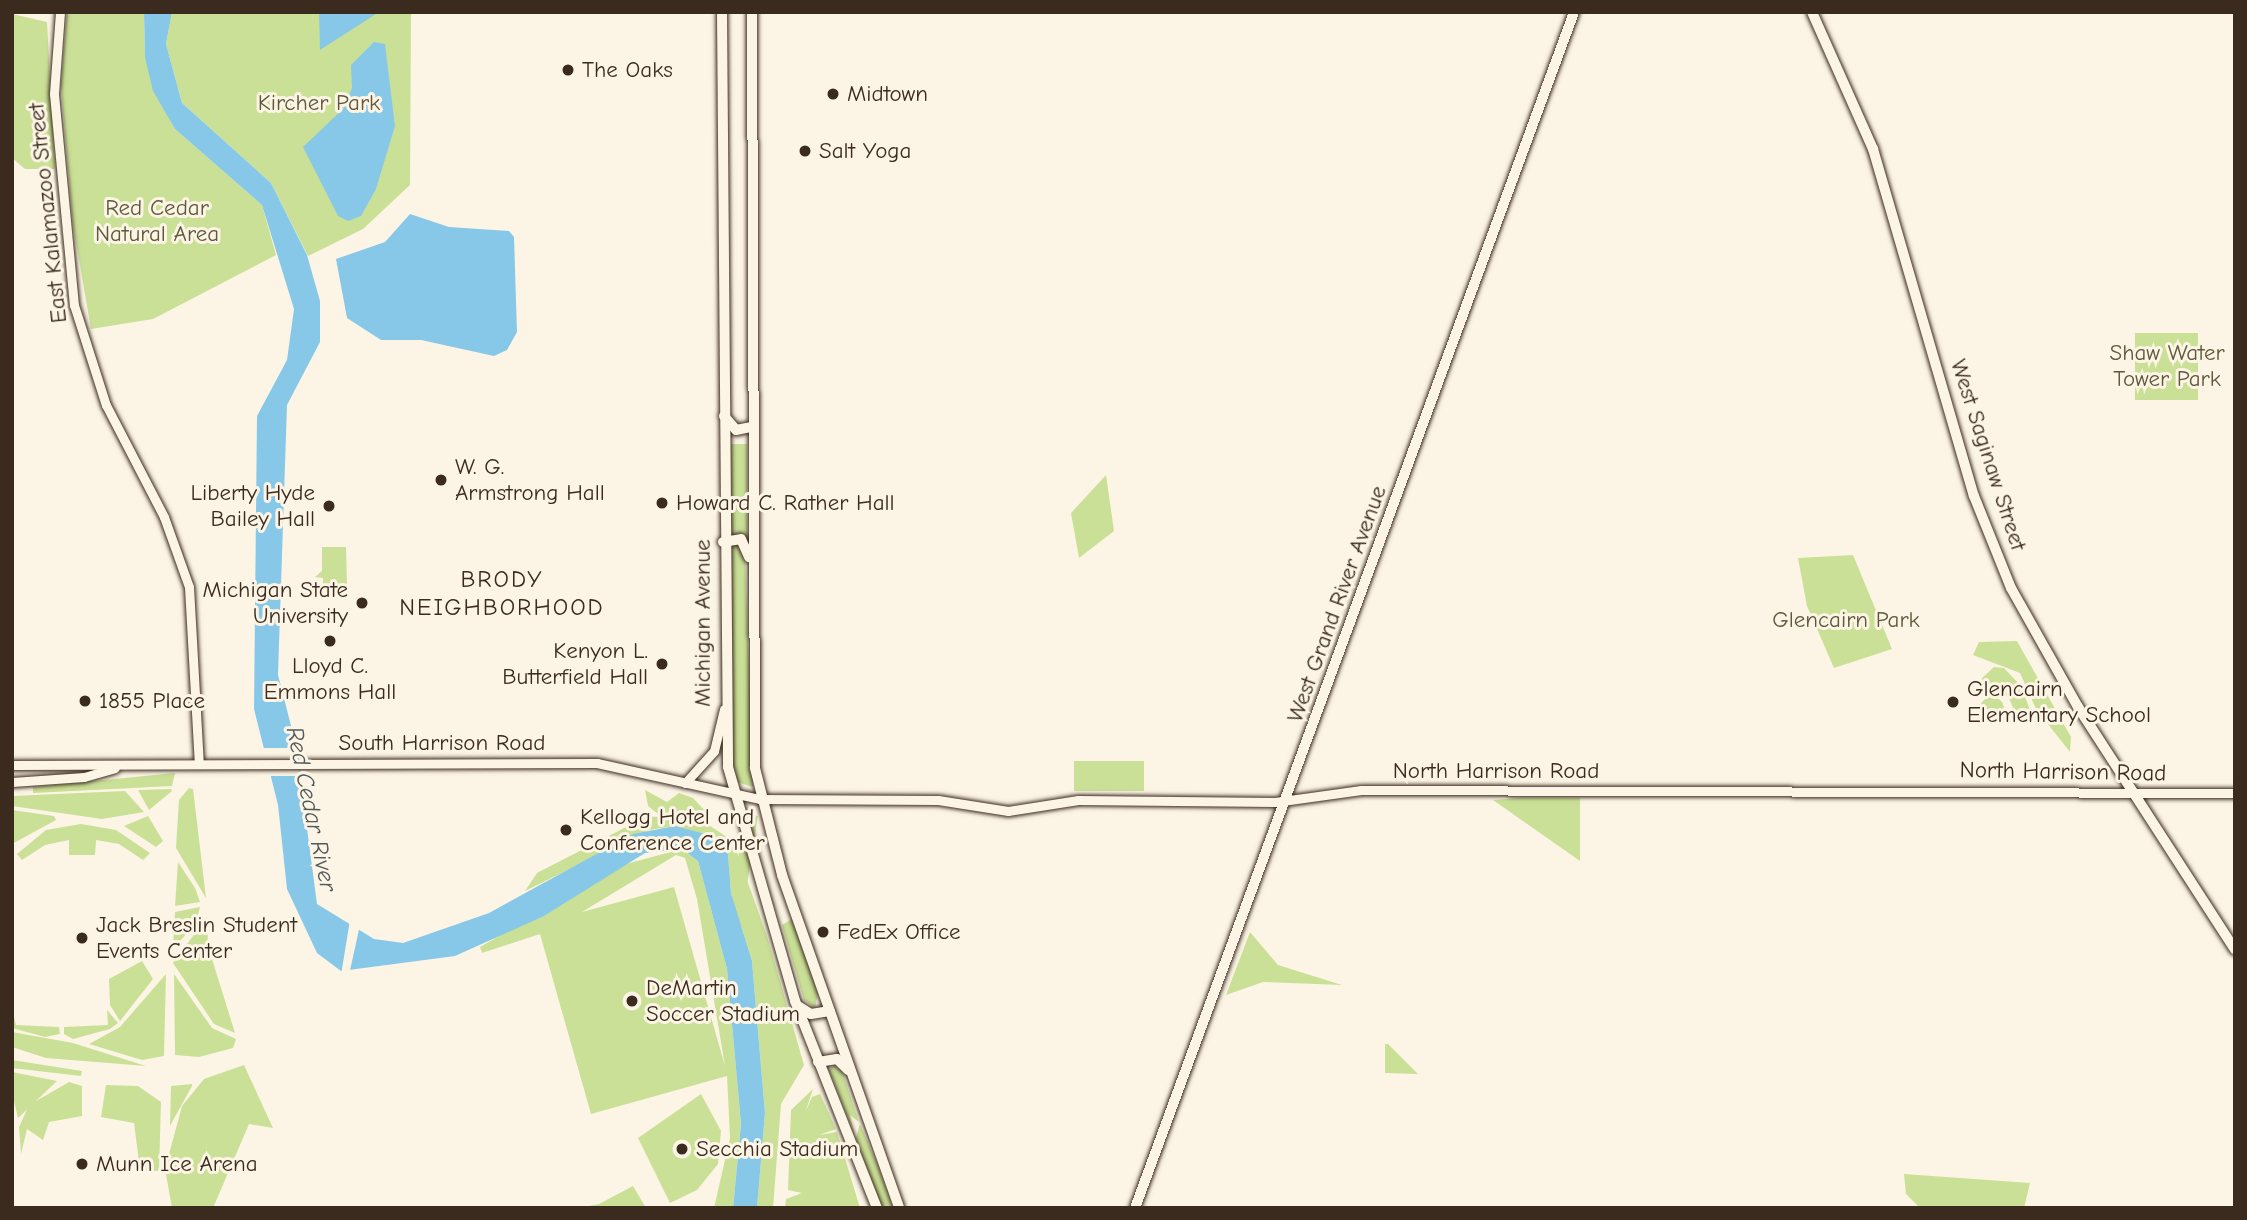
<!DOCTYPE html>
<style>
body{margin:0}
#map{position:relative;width:2247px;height:1220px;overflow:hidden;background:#fcf5e5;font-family:"Comic Neue",sans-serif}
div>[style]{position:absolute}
.green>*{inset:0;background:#cae096;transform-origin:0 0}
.round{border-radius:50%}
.water>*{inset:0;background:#87c8e8}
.pier>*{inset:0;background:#fcf5e5;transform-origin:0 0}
.roads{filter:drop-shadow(0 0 2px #3b2a1e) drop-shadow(0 0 2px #3b2a1e)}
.tertiary>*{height:9px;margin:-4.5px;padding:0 4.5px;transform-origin:4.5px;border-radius:4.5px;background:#fcf5e5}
.primary>*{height:10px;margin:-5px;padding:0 5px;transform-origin:5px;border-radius:5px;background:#fcf5e5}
.dots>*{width:19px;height:19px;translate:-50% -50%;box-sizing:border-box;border:4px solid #fcf5e5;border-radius:50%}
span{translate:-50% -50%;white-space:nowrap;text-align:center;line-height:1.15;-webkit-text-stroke:6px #fcf5e5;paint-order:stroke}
.poi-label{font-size:23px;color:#3b2a1e}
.left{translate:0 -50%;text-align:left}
.right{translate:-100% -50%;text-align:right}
.park-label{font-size:23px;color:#5f583c}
.street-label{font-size:23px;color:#3b2a1e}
.neighbourhood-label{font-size:24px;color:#3b2a1e;letter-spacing:2px}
.water-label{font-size:24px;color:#52595b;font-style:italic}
.frame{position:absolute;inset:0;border:14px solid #3b2a1e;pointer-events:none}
</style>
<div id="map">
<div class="green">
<div style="clip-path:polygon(67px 12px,144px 12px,145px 58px,154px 91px,175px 129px,262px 205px,276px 255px,153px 319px,91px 329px,73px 225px,61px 85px)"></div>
<div style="clip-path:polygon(172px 12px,411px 12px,410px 185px,363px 229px,308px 256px,271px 183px,182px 103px,166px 44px)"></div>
<div style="clip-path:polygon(12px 14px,47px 22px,55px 169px,25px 169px,12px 158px)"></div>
<div style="left:2198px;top:333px;width:67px;height:63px;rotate:90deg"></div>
<div style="left:747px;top:444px;width:93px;height:20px;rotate:90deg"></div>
<div style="clip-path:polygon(1106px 475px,1114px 531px,1079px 558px,1071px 513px)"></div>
<div style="clip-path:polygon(736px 544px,745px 555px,753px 787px,737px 782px,730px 751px,729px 545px)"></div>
<div style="clip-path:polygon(322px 547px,346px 547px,347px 584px,323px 584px,323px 578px,315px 577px,322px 571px)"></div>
<div style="clip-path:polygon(1853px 555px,1892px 649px,1834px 668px,1807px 606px,1798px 558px)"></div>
<div style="clip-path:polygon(2017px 641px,2071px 737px,2070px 752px,2036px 709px,2020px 673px,1973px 655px,1979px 642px)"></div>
<div style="clip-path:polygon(1994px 667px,2004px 668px,2021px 686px,2030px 710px,2016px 714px,2008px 696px,1984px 692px,1982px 678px)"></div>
<div class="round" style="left:1980px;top:697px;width:24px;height:24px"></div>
<div style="left:1074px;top:761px;width:70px;height:30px"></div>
<div style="clip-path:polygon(175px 773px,172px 786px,33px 793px,33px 787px)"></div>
<div style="clip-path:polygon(189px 788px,193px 789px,206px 898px,176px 848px,179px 800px)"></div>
<div style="clip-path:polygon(138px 790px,171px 789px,172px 791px,149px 810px)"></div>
<div style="clip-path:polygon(645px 790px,667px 802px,679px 793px,693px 798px,708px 814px,698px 818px,733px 841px,767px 936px,804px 1065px,781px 1104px,773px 1208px,757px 1208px,765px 1113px,752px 961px,731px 893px,728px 854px,719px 843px,675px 826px,649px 830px,525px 891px,537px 873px,630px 825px,628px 816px,662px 817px,648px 806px)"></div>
<div style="clip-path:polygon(125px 791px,144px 812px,102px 819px,12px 806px,12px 796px)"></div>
<div style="clip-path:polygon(1580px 798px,1580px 861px,1493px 800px,1522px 798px)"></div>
<div style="clip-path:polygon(12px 810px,54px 816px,56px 820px,12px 844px)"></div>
<div style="left:745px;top:814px;width:13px;height:115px;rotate:9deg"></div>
<div style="clip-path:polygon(148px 816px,163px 841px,156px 847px,124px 826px)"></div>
<div style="clip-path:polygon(81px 824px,116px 830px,150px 853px,143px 860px,119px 844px,96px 840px,95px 855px,69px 855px,69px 840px,45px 845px,22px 860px,17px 854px,46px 830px)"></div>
<div style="clip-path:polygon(evenodd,682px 849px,698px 861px,727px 969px,741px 1124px,733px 1208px,714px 1208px,730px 1138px,727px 1076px,591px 1114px,540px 934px,482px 953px,480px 947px,622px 865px,682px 849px,676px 855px,685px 858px,697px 899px,725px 1066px,674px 887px,582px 912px,676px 855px)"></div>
<div style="clip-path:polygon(178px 862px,195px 888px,200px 902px,175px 906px)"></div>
<div style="clip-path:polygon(200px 907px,196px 923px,173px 949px,175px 912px)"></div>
<div style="clip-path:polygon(207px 917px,208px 946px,235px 1033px,214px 1024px,173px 963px)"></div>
<div style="clip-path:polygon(792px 919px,818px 993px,815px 1008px,804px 1000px,782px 925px)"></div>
<div style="clip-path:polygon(1250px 932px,1278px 965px,1342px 985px,1263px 982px,1226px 995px)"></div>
<div style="clip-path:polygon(142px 961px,153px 979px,120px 1021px,110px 1005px,109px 979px)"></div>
<div style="clip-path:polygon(166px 974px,164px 1056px,142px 1060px,89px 1044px,120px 1027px)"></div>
<div style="clip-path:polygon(174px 974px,212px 1028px,236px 1039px,233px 1048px,199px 1057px,175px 1055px)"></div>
<div style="clip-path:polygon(12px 1008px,16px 1025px,59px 1027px,60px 1034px,45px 1037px,12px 1028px)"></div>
<div style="clip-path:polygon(107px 1010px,118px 1023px,110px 1029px,73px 1039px,64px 1034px,64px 1027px,108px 1025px)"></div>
<div style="clip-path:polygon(12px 1032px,73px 1043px,146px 1066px,46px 1058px,12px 1047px)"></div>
<div style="clip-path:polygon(1385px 1044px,1388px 1044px,1418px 1074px,1385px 1073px)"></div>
<div style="clip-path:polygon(12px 1060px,82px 1071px,81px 1076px,12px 1068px)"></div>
<div style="clip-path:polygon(244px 1065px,273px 1128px,249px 1124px,213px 1208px,172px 1208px,165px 1169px,182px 1106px,204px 1079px)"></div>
<div style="clip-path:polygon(834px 1066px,842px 1071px,859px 1122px,850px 1115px,855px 1136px,829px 1070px)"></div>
<div style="clip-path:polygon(12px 1072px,57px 1081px,18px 1118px,12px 1093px)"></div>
<div style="clip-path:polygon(69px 1082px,82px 1086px,82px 1116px,49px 1122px,43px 1140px,27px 1129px,21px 1154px,19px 1127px,29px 1105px)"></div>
<div style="clip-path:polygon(192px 1084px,192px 1086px,170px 1126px,171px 1086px)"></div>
<div style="clip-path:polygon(106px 1085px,138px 1086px,161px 1102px,159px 1171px,140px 1170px,134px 1123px,101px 1117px)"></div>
<div style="clip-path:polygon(813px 1089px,805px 1113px,812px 1097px,820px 1094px,836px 1129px,819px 1135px,837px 1132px,860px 1208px,785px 1208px,786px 1199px,802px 1193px,788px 1190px,791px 1110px)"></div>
<div style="clip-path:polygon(701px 1094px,721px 1131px,718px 1164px,697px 1190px,670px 1203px,638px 1138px)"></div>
<div style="clip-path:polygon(860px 1124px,880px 1171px,893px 1208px,881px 1208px,856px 1138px)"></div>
<div style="clip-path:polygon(1904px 1174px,2030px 1183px,2024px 1208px,1920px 1208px,1906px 1194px)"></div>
<div style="clip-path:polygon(633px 1186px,646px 1208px,579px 1208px,599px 1204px)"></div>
</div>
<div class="water">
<div style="clip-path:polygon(144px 12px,172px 12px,166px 44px,182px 103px,271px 183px,307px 255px,320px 301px,320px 342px,287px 405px,278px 675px,296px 745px,317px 904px,374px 939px,403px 943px,489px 913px,633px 834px,675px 826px,709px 835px,728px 854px,731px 893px,752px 961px,765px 1113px,757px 1208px,733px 1208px,741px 1124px,727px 969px,698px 861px,682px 849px,645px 853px,544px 916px,455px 956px,341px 971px,317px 953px,287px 889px,278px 805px,254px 709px,257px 416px,287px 360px,294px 309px,262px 205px,175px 129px,153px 91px,145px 58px)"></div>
<div style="clip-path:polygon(319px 12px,379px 12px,320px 50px)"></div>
<div style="clip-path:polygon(374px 42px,385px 44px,395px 126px,376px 189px,361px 216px,348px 221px,338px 216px,303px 147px,343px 109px,352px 88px,351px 65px)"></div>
<div style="clip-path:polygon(410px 214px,449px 227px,509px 231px,514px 237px,517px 332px,507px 350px,494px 356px,421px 340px,381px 340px,347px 318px,336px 259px,385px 242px)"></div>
</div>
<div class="pier">
<div style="left:263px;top:748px;width:36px;height:28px"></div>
<div style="clip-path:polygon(350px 920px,360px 925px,349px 975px,341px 975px)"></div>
</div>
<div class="roads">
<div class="tertiary">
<div style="left:60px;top:12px;width:82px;rotate:94.2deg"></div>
<div style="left:54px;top:94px;width:212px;rotate:84.6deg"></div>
<div style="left:74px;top:305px;width:105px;rotate:72.3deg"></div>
<div style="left:106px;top:405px;width:126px;rotate:62.6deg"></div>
<div style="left:164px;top:517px;width:74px;rotate:70.3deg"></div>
<div style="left:189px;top:587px;width:177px;rotate:86.8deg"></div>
<div style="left:12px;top:765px;width:585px;rotate:-0.2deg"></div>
<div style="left:597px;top:763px;width:167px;rotate:12.5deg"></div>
<div style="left:760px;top:799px;width:178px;rotate:0.3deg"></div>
<div style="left:938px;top:800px;width:71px;rotate:8.9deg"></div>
<div style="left:1008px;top:811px;width:71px;rotate:-8.9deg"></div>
<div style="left:1078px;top:800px;width:197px;rotate:0.6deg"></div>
<div style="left:1275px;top:802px;width:87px;rotate:-7.9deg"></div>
<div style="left:1361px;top:790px;width:874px;rotate:0.2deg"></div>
<div style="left:12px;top:782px;width:72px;rotate:-4deg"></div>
<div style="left:84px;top:777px;width:32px;rotate:-16deg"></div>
<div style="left:685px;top:783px;width:43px;rotate:-47.8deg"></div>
<div style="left:714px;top:751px;width:43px;rotate:-76.6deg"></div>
</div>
<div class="primary">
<div style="left:722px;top:12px;width:755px;rotate:89.54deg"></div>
<div style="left:728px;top:767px;width:243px;rotate:74deg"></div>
<div style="left:795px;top:1001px;width:223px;rotate:68.4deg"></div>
<div style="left:752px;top:12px;width:756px;rotate:89.77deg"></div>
<div style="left:755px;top:768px;width:110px;rotate:75.8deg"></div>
<div style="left:782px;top:875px;width:353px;rotate:70.6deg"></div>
<div style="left:1812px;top:12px;width:150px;rotate:66deg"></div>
<div style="left:1873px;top:149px;width:361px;rotate:73.8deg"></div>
<div style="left:1974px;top:496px;width:99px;rotate:68.1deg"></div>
<div style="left:2011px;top:588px;width:137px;rotate:60.6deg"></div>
<div style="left:2078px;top:707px;width:289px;rotate:57.1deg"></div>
<div style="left:724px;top:416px;width:18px;rotate:49deg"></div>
<div style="left:736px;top:430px;width:16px;rotate:-11deg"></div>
<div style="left:723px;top:542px;width:18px;rotate:-9deg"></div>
<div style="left:741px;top:539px;width:20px;rotate:66deg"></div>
<div style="left:798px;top:1006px;width:15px;rotate:32deg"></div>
<div style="left:811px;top:1014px;width:19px;rotate:-9deg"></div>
<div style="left:818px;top:1062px;width:19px;rotate:-9deg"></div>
<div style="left:837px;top:1059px;width:16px;rotate:45deg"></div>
<div style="left:1135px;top:1208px;width:1274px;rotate:-69.84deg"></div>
</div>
</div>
<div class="dots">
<div style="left:568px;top:70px;background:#3b2a1e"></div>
<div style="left:833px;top:94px;background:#3b2a1e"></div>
<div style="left:805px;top:151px;background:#3b2a1e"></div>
<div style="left:441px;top:480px;background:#3b2a1e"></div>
<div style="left:662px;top:503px;background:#3b2a1e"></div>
<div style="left:329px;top:506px;background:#3b2a1e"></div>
<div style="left:362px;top:603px;background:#3b2a1e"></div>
<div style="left:330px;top:641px;background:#3b2a1e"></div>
<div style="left:662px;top:664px;background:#3b2a1e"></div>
<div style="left:85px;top:701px;background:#3b2a1e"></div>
<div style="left:1953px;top:702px;background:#3b2a1e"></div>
<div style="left:566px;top:830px;background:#3b2a1e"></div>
<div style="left:823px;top:932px;background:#3b2a1e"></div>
<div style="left:82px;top:938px;background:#3b2a1e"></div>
<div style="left:632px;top:1001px;background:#3b2a1e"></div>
<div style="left:682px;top:1149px;background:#3b2a1e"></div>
<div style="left:82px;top:1164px;background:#3b2a1e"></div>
</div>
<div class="poi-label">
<span class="left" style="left:582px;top:70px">The Oaks</span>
<span class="left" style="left:847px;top:94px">Midtown</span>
<span class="left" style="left:819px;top:151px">Salt Yoga</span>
<span class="left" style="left:455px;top:480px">W. G.<br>Armstrong Hall</span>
<span class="right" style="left:315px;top:506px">Liberty Hyde<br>Bailey Hall</span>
<span class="left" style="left:676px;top:503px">Howard C. Rather Hall</span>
<span class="right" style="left:348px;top:603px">Michigan State<br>University</span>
<span class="right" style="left:648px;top:664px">Kenyon L.<br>Butterfield Hall</span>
<span style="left:330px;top:679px">Lloyd C.<br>Emmons Hall</span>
<span class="left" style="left:1967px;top:702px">Glencairn<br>Elementary School</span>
<span class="left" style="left:99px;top:701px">1855 Place</span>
<span class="left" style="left:580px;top:830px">Kellogg Hotel and<br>Conference Center</span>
<span class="left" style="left:96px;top:938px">Jack Breslin Student<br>Events Center</span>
<span class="left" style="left:837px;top:932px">FedEx Office</span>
<span class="left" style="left:646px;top:1001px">DeMartin<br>Soccer Stadium</span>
<span class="left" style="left:696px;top:1149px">Secchia Stadium</span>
<span class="left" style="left:96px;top:1164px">Munn Ice Arena</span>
</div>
<div class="park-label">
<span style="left:319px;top:103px">Kircher Park</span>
<span style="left:157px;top:221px">Red Cedar<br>Natural Area</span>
<span style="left:2167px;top:366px">Shaw Water<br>Tower Park</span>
<span style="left:1846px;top:620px">Glencairn Park</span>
</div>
<div class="street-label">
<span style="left:48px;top:213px;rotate:-96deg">East Kalamazoo Street</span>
<span style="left:1988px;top:455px;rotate:72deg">West Saginaw Street</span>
<span style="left:1337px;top:604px;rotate:-70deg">West Grand River Avenue</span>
<span style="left:703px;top:623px;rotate:-90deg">Michigan Avenue</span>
<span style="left:442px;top:743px">South Harrison Road</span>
<span style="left:1496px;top:771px">North Harrison Road</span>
<span style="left:2063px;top:772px;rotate:1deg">North Harrison Road</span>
</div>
<div class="neighbourhood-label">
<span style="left:502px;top:594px">BRODY<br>NEIGHBORHOOD</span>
</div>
<div class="water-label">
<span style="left:311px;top:809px;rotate:78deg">Red Cedar River</span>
</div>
<div class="frame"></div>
</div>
